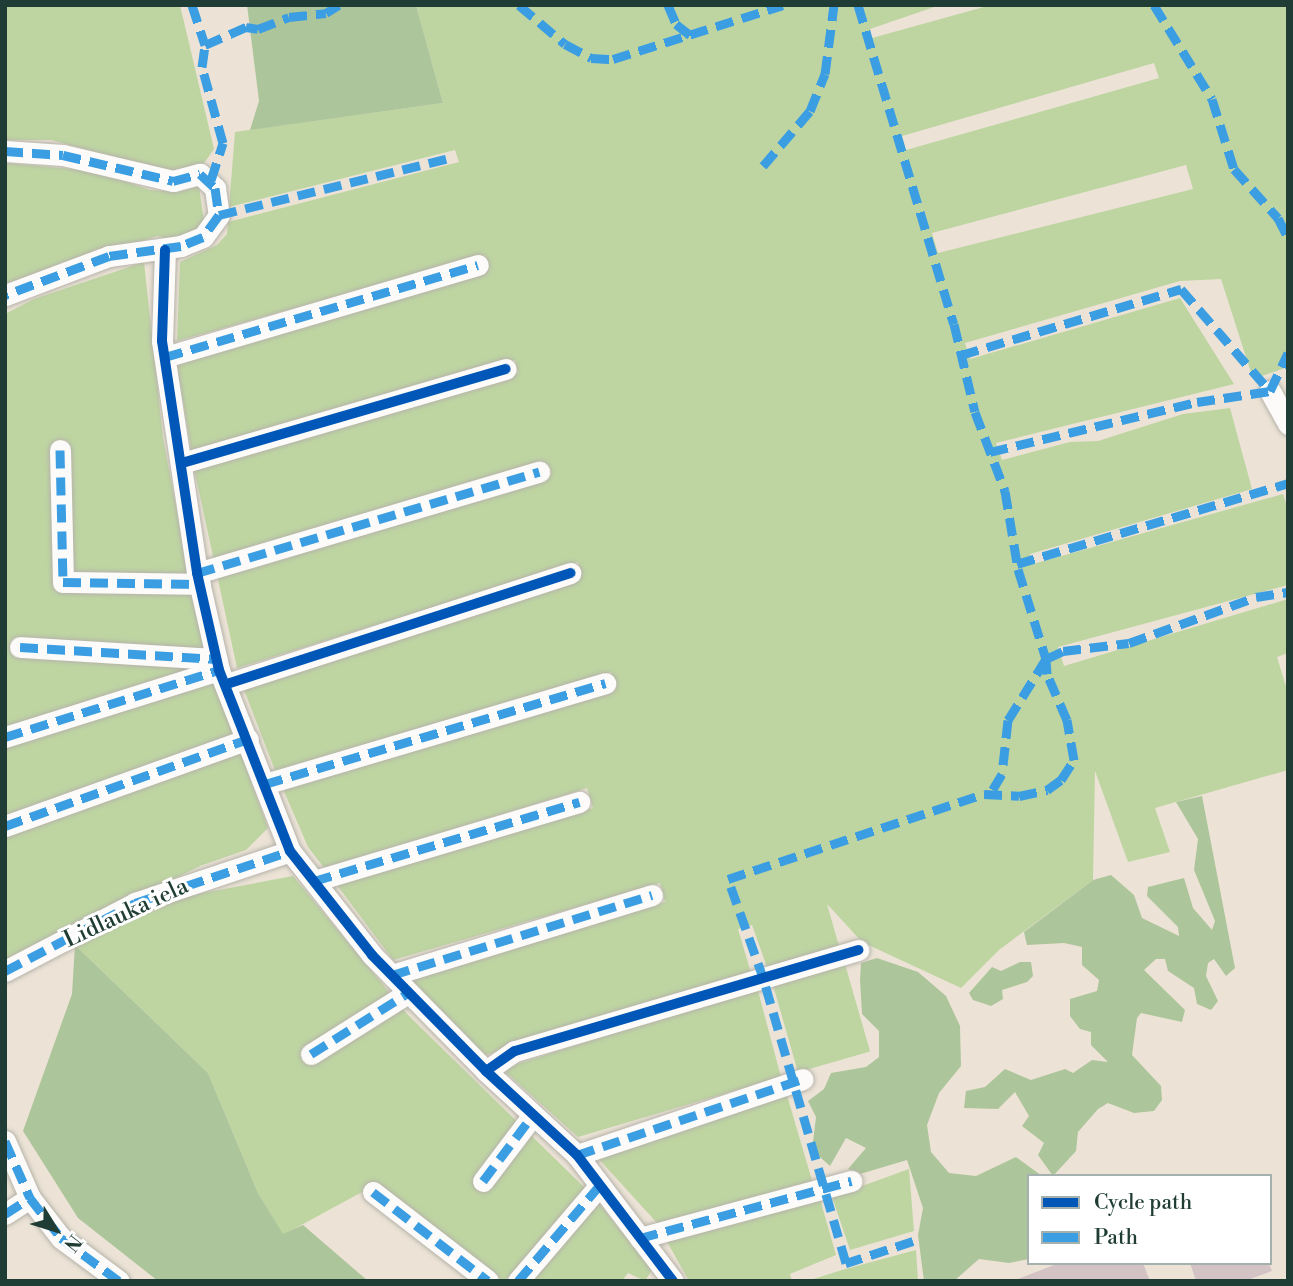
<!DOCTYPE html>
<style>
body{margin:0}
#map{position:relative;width:1293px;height:1286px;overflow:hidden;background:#ece3d6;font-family:"Libre Bodoni",serif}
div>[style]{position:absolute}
.green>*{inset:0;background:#bed5a2;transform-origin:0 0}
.forest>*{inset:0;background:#adc59a}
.building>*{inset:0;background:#d4c3c5}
.roads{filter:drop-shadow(0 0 2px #b6b3aa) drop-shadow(0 0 2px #b6b3aa)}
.minor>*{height:21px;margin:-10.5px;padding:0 10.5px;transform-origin:10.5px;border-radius:10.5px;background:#fcfbf9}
.quiet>*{height:9px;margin-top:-4.5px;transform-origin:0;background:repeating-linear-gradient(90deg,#3c9ee2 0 18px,transparent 0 27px)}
.cycleway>*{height:10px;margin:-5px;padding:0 5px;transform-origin:5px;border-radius:5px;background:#0057b8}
span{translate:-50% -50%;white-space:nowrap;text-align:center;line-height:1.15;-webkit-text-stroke:6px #fff;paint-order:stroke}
.street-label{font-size:23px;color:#1f3d34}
.frame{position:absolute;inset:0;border:7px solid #1f3d34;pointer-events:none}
.legend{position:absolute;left:1027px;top:1174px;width:245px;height:91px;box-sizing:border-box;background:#fff;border:2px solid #a5b1ae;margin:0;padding:9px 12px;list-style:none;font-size:21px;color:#1f3d34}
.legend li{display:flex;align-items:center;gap:14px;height:35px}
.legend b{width:35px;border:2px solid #a5b1ae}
.north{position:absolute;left:21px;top:1195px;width:70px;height:70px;-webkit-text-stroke:5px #fff;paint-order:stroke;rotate:128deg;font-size:19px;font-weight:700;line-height:28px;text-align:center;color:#1f3d34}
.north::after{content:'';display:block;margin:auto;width:24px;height:32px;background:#1f3d34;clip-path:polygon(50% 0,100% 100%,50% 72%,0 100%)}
</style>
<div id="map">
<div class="green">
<div style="clip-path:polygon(5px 5px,180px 5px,214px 149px,202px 166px,176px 174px,51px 140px,5px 140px)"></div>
<div style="clip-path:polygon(evenodd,416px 5px,940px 5px,870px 29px,872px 38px,991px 5px,1288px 5px,1288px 367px,1253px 379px,1221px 279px,1180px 281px,965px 343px,970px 359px,1180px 298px,1234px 384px,996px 443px,1002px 460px,1070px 442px,1098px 441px,1183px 414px,1230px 408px,1252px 489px,1030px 554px,1033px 564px,1283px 494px,1288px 510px,1288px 585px,1058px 647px,1064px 666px,1288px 599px,1288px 653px,1277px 657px,1288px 693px,1288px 770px,1155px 808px,1170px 852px,1128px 862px,1095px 771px,1093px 880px,999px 950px,961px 988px,862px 942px,827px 904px,839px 946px,768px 970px,752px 925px,738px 929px,751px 973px,485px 1055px,476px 1047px,411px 979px,665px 902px,660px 883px,393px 960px,337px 885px,593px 808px,587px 788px,325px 869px,308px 847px,283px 789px,614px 687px,611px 672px,276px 773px,243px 687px,581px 577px,578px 562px,237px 668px,194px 468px,518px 373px,515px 360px,192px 454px,177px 367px,177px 360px,489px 269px,485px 255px,177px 341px,180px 262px,217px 245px,227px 234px,228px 222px,459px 162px,455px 150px,229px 207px,235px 132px,443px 103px,416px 5px,1154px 63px,1159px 78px,906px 150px,902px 136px,1154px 63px,416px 5px,1186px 165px,1193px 189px,938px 253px,932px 233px,1186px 165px)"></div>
<div style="clip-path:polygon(5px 163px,95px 171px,150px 190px,179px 192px,199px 186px,205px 229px,169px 239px,157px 236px,5px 290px)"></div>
<div style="clip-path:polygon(144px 262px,163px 438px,190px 580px,58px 586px,191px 590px,209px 653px,10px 643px,10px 650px,211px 663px,5px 731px,5px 314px,34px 299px)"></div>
<div style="clip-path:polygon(216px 678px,235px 735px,5px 820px,5px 748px)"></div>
<div style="clip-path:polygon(239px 747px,268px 828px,246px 850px,200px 866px,5px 962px,5px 833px)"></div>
<div style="clip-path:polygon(293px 876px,408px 1015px,588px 1191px,504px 1281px,373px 1186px,283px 1235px,258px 1193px,208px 1073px,75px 945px,187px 896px)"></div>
<div style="left:845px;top:964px;width:91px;height:75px;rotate:74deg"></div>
<div style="clip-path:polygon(757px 987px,781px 1077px,578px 1137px,502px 1069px)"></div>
<div style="clip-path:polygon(786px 1092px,814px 1187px,658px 1224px,596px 1156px)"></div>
<div style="clip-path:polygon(909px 1169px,914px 1231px,850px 1250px,832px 1197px)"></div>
<div style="clip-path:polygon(820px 1199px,836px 1255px,790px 1274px,792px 1281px,689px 1281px,665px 1238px)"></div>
<div style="clip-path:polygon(598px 1202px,652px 1270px,645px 1281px,628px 1273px,622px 1281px,526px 1281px)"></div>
<div style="clip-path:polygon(916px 1250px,918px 1281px,807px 1281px,842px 1270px)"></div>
</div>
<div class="forest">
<div style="clip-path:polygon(247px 5px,416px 5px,443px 103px,250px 130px,259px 101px)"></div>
<div style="clip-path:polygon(1202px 796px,1235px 968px,1226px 976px,1214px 959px,1208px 963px,1206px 976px,1218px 1001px,1211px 1010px,1197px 1004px,1194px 988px,1168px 971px,1165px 959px,1156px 959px,1144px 970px,1185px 1010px,1182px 1022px,1141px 1013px,1137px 1018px,1132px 1055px,1161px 1086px,1162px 1100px,1154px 1111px,1134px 1113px,1108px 1103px,1098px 1109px,1078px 1132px,1076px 1151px,1053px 1176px,1038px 1155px,1044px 1143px,1022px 1126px,1029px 1116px,1015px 1092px,998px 1109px,964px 1108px,966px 1091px,985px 1087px,1005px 1069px,1031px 1080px,1065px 1069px,1073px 1073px,1092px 1060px,1108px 1062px,1091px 1045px,1091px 1032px,1080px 1029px,1070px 1016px,1070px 999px,1097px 991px,1099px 980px,1082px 965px,1082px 947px,1064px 943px,1027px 945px,1024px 932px,1093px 880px,1111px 875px,1134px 895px,1142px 918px,1179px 936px,1178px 927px,1147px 896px,1148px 887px,1184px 878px,1193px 908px,1212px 930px,1215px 921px,1194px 870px,1198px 839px,1176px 802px)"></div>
<div style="clip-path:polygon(75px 945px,208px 1073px,258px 1193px,283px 1234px,303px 1225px,368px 1281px,158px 1281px,78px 1218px,23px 1131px,72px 994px)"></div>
<div style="clip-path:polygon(877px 958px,918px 972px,946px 996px,960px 1026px,961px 1066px,939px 1093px,927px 1125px,931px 1152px,949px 1173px,976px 1176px,1016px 1157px,1042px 1176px,1029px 1176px,1029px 1259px,1009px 1263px,979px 1259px,954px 1281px,924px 1281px,918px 1235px,923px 1208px,907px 1160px,860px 1174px,848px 1169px,866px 1148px,846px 1138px,830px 1166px,812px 1150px,816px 1117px,808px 1101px,824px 1089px,831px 1073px,866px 1067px,879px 1057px,879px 1031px,862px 1014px,860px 980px,861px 963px)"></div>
<div style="clip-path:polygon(1020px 962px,1031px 962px,1033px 976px,1027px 982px,1002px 990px,1003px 999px,991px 1006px,973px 1000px,969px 993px,992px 967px,1001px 971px)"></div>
</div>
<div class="building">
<div style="clip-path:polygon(1059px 1263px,1143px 1263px,1150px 1281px,1013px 1281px)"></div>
<div style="clip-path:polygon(1190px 1263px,1269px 1263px,1272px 1271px,1245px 1281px,1196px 1281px)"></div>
</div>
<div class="roads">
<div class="minor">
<div style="left:5px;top:151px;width:58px;rotate:3.9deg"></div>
<div style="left:63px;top:155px;width:113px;rotate:13.3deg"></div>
<div style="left:173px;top:181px;width:28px;rotate:-15deg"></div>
<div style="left:200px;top:174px;width:21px;rotate:43deg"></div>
<div style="left:215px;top:188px;width:27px;rotate:82deg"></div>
<div style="left:219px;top:215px;width:27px;rotate:126deg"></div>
<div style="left:203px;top:237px;width:24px;rotate:158deg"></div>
<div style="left:181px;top:246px;width:73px;rotate:172.1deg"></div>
<div style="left:109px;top:256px;width:111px;rotate:159.4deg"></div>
<div style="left:165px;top:250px;width:91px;rotate:91.9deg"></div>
<div style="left:162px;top:341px;width:235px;rotate:81.4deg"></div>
<div style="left:197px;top:573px;width:99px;rotate:77.2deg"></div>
<div style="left:219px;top:670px;width:194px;rotate:68.6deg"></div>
<div style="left:290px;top:851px;width:132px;rotate:51.7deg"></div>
<div style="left:372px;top:955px;width:163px;rotate:45.5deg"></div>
<div style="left:486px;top:1071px;width:124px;rotate:42.7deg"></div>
<div style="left:577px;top:1155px;width:158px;rotate:52.7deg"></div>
<div style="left:165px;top:357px;width:326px;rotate:-16.4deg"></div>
<div style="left:1270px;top:391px;width:38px;rotate:61deg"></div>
<div style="left:60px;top:450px;width:132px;rotate:88.7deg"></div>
<div style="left:63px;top:582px;width:137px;rotate:0.8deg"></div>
<div style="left:182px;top:463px;width:337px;rotate:-16.2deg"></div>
<div style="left:197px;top:573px;width:357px;rotate:-16.5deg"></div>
<div style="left:20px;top:647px;width:197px;rotate:3.5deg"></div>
<div style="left:227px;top:684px;width:361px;rotate:-17.9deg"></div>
<div style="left:5px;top:737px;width:224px;rotate:-17.4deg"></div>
<div style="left:265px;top:784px;width:355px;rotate:-16.5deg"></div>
<div style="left:5px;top:826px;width:258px;rotate:-19.7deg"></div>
<div style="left:314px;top:881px;width:277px;rotate:-16.6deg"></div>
<div style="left:5px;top:971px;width:147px;rotate:-27.6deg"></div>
<div style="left:135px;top:903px;width:163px;rotate:-18.5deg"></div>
<div style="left:392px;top:975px;width:272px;rotate:-17.1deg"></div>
<div style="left:311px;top:1054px;width:115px;rotate:-32.2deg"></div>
<div style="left:486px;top:1071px;width:35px;rotate:-35deg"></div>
<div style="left:515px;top:1051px;width:358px;rotate:-16.4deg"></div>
<div style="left:5px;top:1141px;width:62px;rotate:66.3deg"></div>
<div style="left:30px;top:1198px;width:51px;rotate:52.2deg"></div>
<div style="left:61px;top:1238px;width:72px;rotate:36.6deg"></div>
<div style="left:577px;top:1155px;width:238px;rotate:-18.6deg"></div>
<div style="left:483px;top:1181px;width:83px;rotate:-52.9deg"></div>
<div style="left:373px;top:1192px;width:145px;rotate:37.7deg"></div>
<div style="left:5px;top:1214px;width:30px;rotate:-33deg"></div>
<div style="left:640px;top:1238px;width:219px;rotate:-15.1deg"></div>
<div style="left:518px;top:1281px;width:126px;rotate:-49.5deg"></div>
</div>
</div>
<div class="quiet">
<div style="left:192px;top:5px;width:42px;rotate:72deg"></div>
<div style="left:519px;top:5px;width:60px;rotate:40.3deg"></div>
<div style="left:565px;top:44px;width:30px;rotate:28deg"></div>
<div style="left:591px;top:58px;width:22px;rotate:3deg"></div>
<div style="left:613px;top:59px;width:178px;rotate:-17.6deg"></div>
<div style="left:668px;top:5px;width:21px;rotate:67deg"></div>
<div style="left:676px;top:24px;width:18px;rotate:38deg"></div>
<div style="left:858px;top:5px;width:333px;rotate:73.3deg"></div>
<div style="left:954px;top:324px;width:90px;rotate:76.6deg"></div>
<div style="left:975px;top:412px;width:85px;rotate:69.2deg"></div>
<div style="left:1005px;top:491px;width:79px;rotate:80.5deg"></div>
<div style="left:1018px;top:569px;width:94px;rotate:72.7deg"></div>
<div style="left:1046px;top:659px;width:72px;rotate:121.9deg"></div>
<div style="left:1008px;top:720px;width:54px;rotate:96.3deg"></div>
<div style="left:1002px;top:774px;width:23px;rotate:121deg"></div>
<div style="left:1154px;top:5px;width:110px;rotate:58.3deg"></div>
<div style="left:1212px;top:99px;width:73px;rotate:72.6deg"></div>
<div style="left:1234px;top:169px;width:66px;rotate:48.1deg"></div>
<div style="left:1278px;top:218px;width:22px;rotate:63deg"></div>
<div style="left:5px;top:151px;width:58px;rotate:3.9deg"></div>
<div style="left:63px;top:155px;width:113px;rotate:13.3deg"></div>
<div style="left:173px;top:181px;width:28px;rotate:-15deg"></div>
<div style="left:200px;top:174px;width:21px;rotate:43deg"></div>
<div style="left:215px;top:188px;width:27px;rotate:82deg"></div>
<div style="left:219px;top:215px;width:27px;rotate:126deg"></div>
<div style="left:203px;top:237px;width:24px;rotate:158deg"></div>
<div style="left:181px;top:246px;width:73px;rotate:172.1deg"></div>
<div style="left:109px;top:256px;width:111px;rotate:159.4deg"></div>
<div style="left:763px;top:166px;width:72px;rotate:-49.5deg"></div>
<div style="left:810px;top:111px;width:40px;rotate:-68deg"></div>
<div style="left:825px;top:74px;width:70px;rotate:-82.6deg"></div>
<div style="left:211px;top:180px;width:39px;rotate:-72deg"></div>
<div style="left:223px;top:143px;width:79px;rotate:-105.4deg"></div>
<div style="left:202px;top:67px;width:22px;rotate:-82deg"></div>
<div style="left:205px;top:45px;width:45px;rotate:-23.7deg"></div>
<div style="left:246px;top:27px;width:12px;rotate:9deg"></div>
<div style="left:258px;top:29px;width:33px;rotate:-21deg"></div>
<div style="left:289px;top:17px;width:37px;rotate:-6deg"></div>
<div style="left:326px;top:13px;width:15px;rotate:-32deg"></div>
<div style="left:219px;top:215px;width:242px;rotate:-13.9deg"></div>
<div style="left:961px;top:355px;width:230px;rotate:-16.7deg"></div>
<div style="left:1181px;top:289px;width:135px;rotate:48.9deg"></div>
<div style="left:165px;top:357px;width:326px;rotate:-16.4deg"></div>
<div style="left:1270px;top:391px;width:42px;rotate:-64.7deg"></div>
<div style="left:60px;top:450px;width:132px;rotate:88.7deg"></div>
<div style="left:63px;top:582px;width:137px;rotate:0.8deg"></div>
<div style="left:990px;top:452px;width:213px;rotate:-13.6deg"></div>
<div style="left:1197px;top:402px;width:74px;rotate:-8.6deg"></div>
<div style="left:1017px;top:564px;width:283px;rotate:-16.6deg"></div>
<div style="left:197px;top:573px;width:357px;rotate:-16.5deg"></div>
<div style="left:20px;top:647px;width:197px;rotate:3.5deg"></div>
<div style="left:5px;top:737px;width:224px;rotate:-17.4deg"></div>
<div style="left:265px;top:784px;width:355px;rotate:-16.5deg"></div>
<div style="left:5px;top:826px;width:258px;rotate:-19.7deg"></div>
<div style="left:314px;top:881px;width:277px;rotate:-16.6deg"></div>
<div style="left:5px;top:971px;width:147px;rotate:-27.6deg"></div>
<div style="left:135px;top:903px;width:163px;rotate:-18.5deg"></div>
<div style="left:392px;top:975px;width:272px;rotate:-17.1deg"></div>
<div style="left:311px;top:1054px;width:115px;rotate:-32.2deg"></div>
<div style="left:5px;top:1141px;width:62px;rotate:66.3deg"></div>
<div style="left:30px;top:1198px;width:51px;rotate:52.2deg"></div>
<div style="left:61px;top:1238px;width:72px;rotate:36.6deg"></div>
<div style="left:577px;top:1155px;width:238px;rotate:-18.6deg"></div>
<div style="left:483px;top:1181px;width:83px;rotate:-52.9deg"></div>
<div style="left:373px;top:1192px;width:145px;rotate:37.7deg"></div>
<div style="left:5px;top:1214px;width:30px;rotate:-33deg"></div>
<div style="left:640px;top:1238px;width:219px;rotate:-15.1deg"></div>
<div style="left:913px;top:1241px;width:71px;rotate:161.8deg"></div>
<div style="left:846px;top:1263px;width:295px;rotate:-106.2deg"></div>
<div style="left:764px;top:980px;width:107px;rotate:-109.6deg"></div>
<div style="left:728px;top:879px;width:270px;rotate:-18.4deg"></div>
<div style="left:984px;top:794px;width:35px;rotate:3deg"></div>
<div style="left:1019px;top:796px;width:29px;rotate:-12deg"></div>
<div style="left:1047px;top:790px;width:17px;rotate:-36deg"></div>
<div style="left:1061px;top:780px;width:24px;rotate:-57deg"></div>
<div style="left:1074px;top:760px;width:41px;rotate:-99.9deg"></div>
<div style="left:1067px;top:720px;width:50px;rotate:-113.5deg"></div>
<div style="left:1047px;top:674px;width:15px;rotate:-94deg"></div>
<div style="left:1046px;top:659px;width:19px;rotate:-25deg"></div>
<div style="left:1063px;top:651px;width:66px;rotate:-6.9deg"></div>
<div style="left:1129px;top:643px;width:135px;rotate:-19.9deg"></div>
<div style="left:1256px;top:597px;width:32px;rotate:-9deg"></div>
<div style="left:518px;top:1281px;width:126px;rotate:-49.5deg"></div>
</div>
<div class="cycleway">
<div style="left:165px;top:250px;width:91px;rotate:91.9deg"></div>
<div style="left:162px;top:341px;width:235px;rotate:81.4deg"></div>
<div style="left:197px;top:573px;width:99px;rotate:77.2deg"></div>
<div style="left:219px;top:670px;width:194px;rotate:68.6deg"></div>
<div style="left:290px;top:851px;width:132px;rotate:51.7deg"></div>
<div style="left:372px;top:955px;width:163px;rotate:45.5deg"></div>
<div style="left:486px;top:1071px;width:124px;rotate:42.7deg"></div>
<div style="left:577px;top:1155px;width:158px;rotate:52.7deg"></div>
<div style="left:182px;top:463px;width:337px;rotate:-16.2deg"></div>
<div style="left:227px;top:684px;width:361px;rotate:-17.9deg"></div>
<div style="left:486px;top:1071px;width:35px;rotate:-35deg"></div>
<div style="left:515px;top:1051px;width:358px;rotate:-16.4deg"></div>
</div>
<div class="street-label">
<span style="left:126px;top:913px;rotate:-25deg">Lidlauka iela</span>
</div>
<div class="frame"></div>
<ul class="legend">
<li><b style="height:9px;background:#0057b8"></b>Cycle path</li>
<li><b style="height:9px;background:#3c9ee2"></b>Path</li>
</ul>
<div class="north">N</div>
</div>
